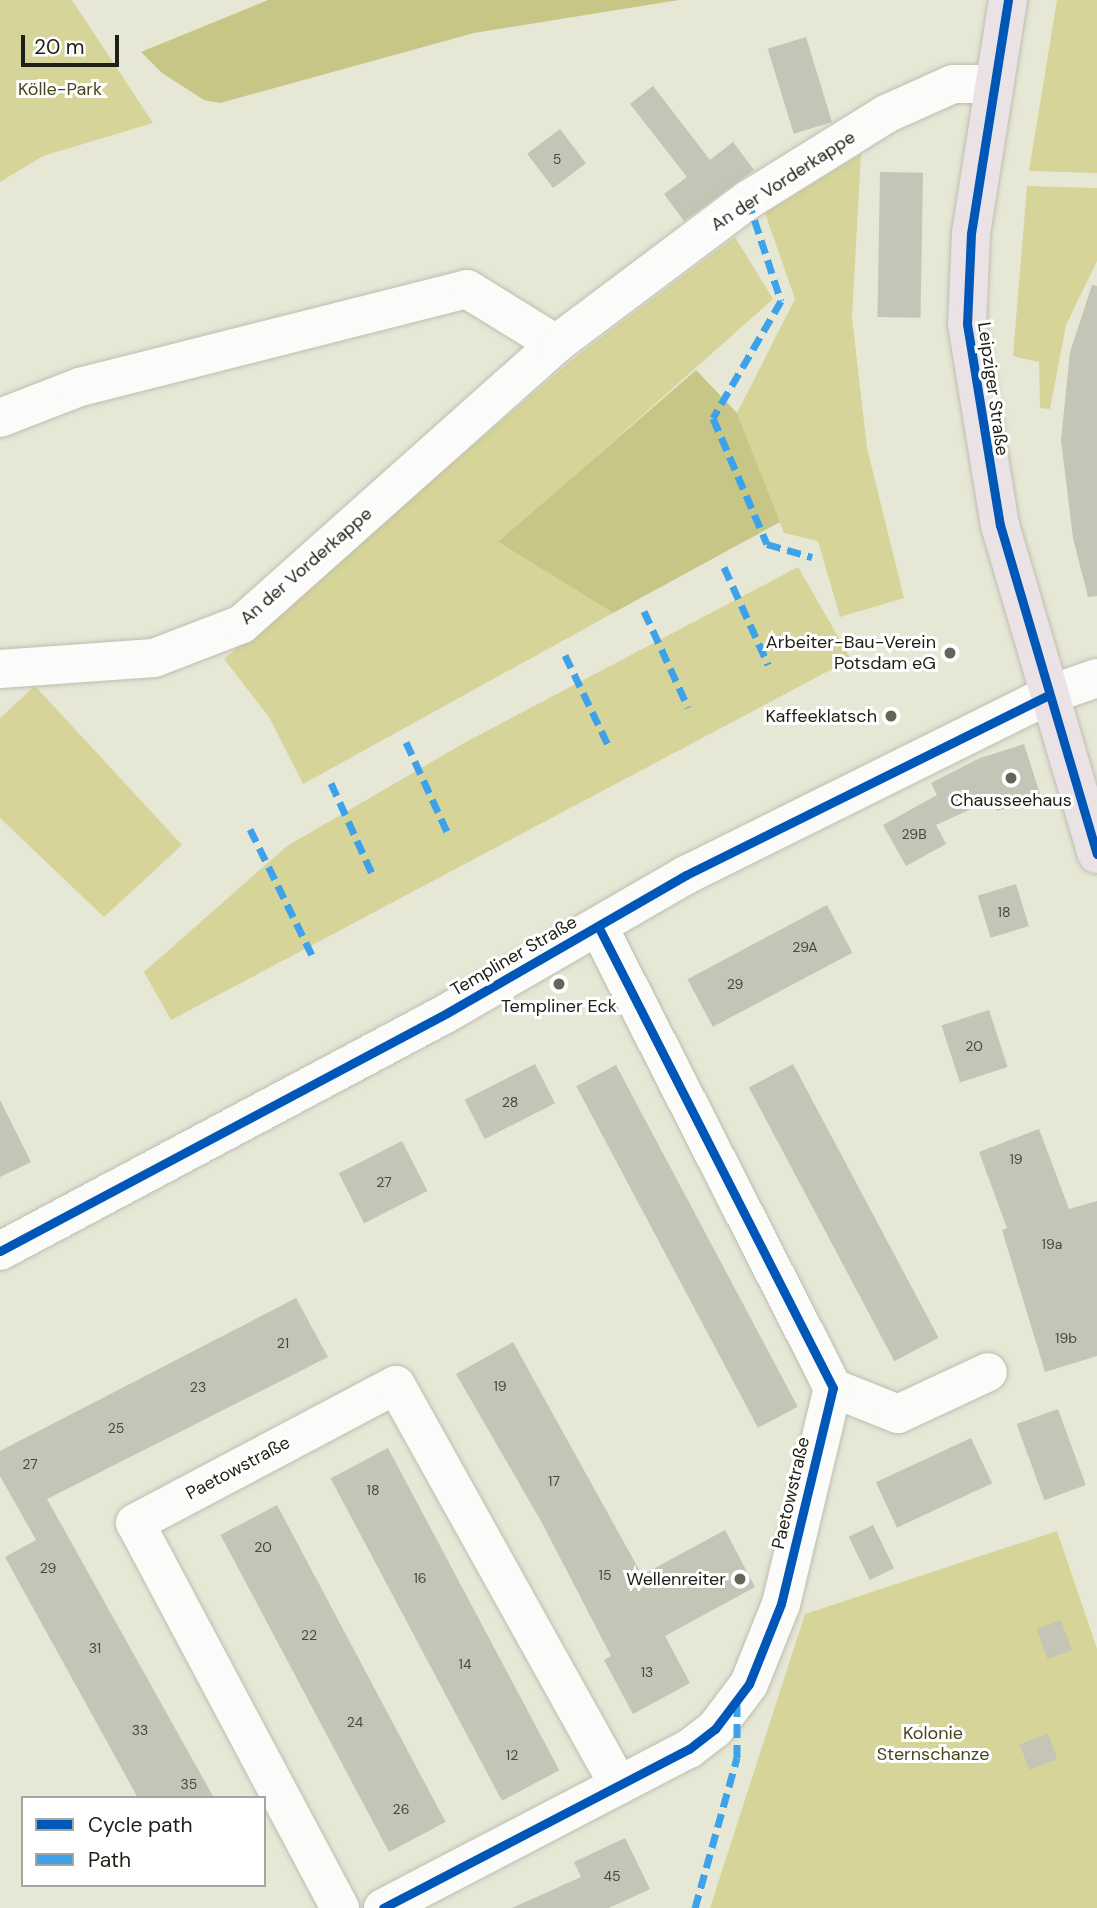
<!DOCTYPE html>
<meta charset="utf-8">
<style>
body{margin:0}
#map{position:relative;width:1097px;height:1908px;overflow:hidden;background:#e7e7d6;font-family:"DM Sans",sans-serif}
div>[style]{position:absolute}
.green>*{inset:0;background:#d6d498}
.forest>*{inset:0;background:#c8c687}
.building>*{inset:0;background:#c4c4b7;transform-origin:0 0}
.roads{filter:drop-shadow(0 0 2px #bebeb1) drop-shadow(0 0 2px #bebeb1)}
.minor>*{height:38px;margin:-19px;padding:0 19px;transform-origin:19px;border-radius:19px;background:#fbfbf9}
.major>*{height:38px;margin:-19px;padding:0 19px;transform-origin:19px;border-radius:19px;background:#eae2e4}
.quiet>*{height:7px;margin-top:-3.5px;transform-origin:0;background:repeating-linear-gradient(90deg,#3da2ea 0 14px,transparent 0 21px)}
.cycleway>*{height:9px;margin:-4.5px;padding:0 4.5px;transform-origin:4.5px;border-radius:4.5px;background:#0057b8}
.dots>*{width:19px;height:19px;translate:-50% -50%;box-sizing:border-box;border:4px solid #fff;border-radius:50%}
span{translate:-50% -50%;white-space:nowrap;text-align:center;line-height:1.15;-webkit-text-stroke:6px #fff;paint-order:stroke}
.number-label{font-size:14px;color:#48483e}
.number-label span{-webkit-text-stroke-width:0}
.park-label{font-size:18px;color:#48461d}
.street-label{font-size:18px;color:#1f1f15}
.poi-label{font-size:18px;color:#1f1f15}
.right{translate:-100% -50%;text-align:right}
.legend{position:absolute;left:21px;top:1796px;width:245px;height:91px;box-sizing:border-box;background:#fff;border:2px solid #a5a5a1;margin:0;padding:9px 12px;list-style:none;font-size:21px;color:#1f1f15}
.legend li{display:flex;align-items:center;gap:14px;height:35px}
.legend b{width:35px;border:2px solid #a5a5a1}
.scale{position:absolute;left:21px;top:35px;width:98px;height:32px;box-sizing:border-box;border:4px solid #1f1f15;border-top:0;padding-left:9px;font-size:21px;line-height:24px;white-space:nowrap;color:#1f1f15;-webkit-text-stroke:5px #fff;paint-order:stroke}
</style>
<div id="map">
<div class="green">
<div style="clip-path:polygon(0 0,72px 0,153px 123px,43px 156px,0 182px)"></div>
<div style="clip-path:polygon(1057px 0,1097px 0,1097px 173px,1029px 171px)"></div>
<div style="clip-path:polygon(861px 154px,852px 317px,867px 448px,904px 598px,840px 617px,818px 541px,784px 533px,737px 413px,795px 299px,765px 213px)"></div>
<div style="clip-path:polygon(1027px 186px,1097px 188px,1097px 261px,1066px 325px,1050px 409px,1040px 408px,1039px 362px,1013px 356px)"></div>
<div style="clip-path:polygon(735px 237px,773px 299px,499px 543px,613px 613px,303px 784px,269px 717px,224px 659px,578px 355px)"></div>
<div style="clip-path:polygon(798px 567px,851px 659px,171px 1020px,144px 972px,287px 846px,466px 742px)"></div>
<div style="clip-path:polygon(35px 686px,182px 845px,104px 917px,0 818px,0 718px)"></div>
<div style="clip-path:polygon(1057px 1531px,1097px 1649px,1097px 1908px,710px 1908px,805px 1614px)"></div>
</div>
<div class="forest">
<div style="clip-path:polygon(268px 0,679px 0,474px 33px,220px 103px,204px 100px,162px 73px,141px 52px)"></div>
<div style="clip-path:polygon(696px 370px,737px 413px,780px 522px,613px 613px,498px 542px)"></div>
</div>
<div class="building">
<div style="left:806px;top:37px;width:89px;height:40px;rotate:73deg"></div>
<div style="clip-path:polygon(653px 86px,710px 160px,733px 142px,754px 170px,684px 221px,664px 194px,687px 177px,630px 104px)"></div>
<div style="left:560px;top:129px;width:43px;height:41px;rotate:53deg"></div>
<div style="left:880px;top:172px;width:43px;height:145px;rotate:1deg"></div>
<div style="clip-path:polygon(1092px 285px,1097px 286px,1097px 596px,1088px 597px,1073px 538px,1061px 440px,1070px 352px)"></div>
<div style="clip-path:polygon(1024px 744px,1041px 797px,997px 811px,993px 799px,936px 825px,946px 844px,906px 866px,883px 825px,937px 795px,931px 783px,980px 758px)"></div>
<div style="left:1016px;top:884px;width:44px;height:40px;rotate:73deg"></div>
<div style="left:827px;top:905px;width:54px;height:158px;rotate:62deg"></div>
<div style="left:989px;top:1010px;width:60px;height:50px;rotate:72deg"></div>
<div style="left:535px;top:1064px;width:44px;height:79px;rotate:63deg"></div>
<div style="left:793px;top:1064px;width:310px;height:50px;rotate:62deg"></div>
<div style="left:616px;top:1065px;width:387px;height:45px;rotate:62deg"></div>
<div style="clip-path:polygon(0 1100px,31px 1162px,0 1177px)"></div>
<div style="clip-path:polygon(1039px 1129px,1069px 1209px,1097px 1201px,1097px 1356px,1045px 1372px,1002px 1230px,1007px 1228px,979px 1152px)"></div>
<div style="left:402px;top:1141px;width:56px;height:71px;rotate:63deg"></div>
<div style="clip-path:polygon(296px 1298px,328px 1357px,47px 1499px,214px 1798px,138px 1798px,5px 1557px,36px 1540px,0 1476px,0 1451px)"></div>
<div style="clip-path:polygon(513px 1342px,642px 1575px,725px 1530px,755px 1587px,665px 1636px,690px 1683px,633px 1714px,604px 1660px,611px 1656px,542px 1523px,456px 1374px)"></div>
<div style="left:1058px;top:1409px;width:81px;height:44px;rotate:70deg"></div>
<div style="left:971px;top:1438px;width:50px;height:105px;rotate:65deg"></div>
<div style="left:388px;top:1448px;width:365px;height:65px;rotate:62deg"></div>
<div style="left:277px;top:1505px;width:359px;height:64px;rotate:62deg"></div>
<div style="left:873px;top:1525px;width:48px;height:27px;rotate:64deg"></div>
<div style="left:1061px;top:1620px;width:32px;height:26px;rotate:70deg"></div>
<div style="left:1048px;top:1734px;width:27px;height:30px;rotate:70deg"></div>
<div style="clip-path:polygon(625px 1838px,650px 1889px,609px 1908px,512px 1908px,581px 1877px,574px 1862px)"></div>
</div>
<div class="roads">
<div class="minor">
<div style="left:0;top:418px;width:86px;rotate:-21.2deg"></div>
<div style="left:80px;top:387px;width:399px;rotate:-14.2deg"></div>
<div style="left:467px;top:289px;width:105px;rotate:31.7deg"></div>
<div style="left:0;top:669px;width:154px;rotate:-4.1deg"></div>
<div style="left:154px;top:658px;width:94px;rotate:-21.1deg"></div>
<div style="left:242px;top:624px;width:421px;rotate:-41.7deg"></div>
<div style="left:556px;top:344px;width:240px;rotate:-36.9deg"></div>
<div style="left:748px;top:200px;width:163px;rotate:-31.9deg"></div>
<div style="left:886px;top:114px;width:73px;rotate:-24.1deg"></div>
<div style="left:953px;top:84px;width:41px"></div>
<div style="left:0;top:1251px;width:506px;rotate:-28.03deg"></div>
<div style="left:447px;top:1013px;width:276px;rotate:-30deg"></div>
<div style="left:686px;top:875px;width:404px;rotate:-26.4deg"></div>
<div style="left:1048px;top:695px;width:52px;rotate:-19.1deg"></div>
<div style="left:833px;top:1388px;width:70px;rotate:21.8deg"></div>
<div style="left:898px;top:1414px;width:99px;rotate:-25deg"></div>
<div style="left:340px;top:1908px;width:436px;rotate:-118deg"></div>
<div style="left:135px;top:1523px;width:295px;rotate:-27.9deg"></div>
<div style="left:396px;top:1385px;width:458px;rotate:60.9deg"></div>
<div style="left:383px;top:1908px;width:345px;rotate:-27.5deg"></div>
<div style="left:689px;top:1749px;width:33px;rotate:-38deg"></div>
<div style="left:715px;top:1729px;width:56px;rotate:-52.9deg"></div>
<div style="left:749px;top:1684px;width:86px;rotate:-68.2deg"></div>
<div style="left:781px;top:1604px;width:222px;rotate:-76.5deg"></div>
<div style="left:833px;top:1388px;width:518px;rotate:-116.96deg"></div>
</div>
<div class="major">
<div style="left:1008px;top:0;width:236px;rotate:99deg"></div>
<div style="left:971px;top:233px;width:91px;rotate:92.5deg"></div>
<div style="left:967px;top:324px;width:204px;rotate:80.7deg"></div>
<div style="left:1000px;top:525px;width:343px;rotate:73.6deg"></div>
</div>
</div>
<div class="quiet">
<div style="left:748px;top:200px;width:106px;rotate:71.9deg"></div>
<div style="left:781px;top:301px;width:135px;rotate:120.2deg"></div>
<div style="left:713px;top:418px;width:137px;rotate:66.8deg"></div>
<div style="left:767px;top:544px;width:47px;rotate:16.1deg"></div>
<div style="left:724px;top:567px;width:107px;rotate:65.6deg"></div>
<div style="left:644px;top:611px;width:106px;rotate:65.4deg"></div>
<div style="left:565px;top:655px;width:104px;rotate:64.4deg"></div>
<div style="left:406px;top:742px;width:103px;rotate:65.4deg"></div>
<div style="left:331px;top:783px;width:104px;rotate:65.6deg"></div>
<div style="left:250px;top:829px;width:140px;rotate:63.8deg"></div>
<div style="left:695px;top:1908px;width:156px;rotate:-74.4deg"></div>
<div style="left:737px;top:1758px;width:54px;rotate:-90deg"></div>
</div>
<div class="cycleway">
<div style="left:1008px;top:0;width:236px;rotate:99deg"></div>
<div style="left:971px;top:233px;width:91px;rotate:92.5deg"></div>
<div style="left:967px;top:324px;width:204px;rotate:80.7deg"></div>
<div style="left:1000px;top:525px;width:343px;rotate:73.6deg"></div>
<div style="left:0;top:1251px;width:506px;rotate:-28.03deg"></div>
<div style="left:447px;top:1013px;width:276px;rotate:-30deg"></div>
<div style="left:686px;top:875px;width:404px;rotate:-26.4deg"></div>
<div style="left:383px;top:1908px;width:345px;rotate:-27.5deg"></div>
<div style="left:689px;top:1749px;width:33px;rotate:-38deg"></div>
<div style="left:715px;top:1729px;width:56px;rotate:-52.9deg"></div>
<div style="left:749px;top:1684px;width:86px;rotate:-68.2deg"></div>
<div style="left:781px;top:1604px;width:222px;rotate:-76.5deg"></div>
<div style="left:833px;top:1388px;width:518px;rotate:-116.96deg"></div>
</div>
<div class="dots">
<div style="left:950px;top:653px;background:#656559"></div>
<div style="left:891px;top:716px;background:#656559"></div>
<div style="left:1011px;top:778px;background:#656559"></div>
<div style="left:559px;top:984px;background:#656559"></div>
<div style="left:740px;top:1579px;background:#656559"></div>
</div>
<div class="number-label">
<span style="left:557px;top:159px">5</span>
<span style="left:914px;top:834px">29B</span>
<span style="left:1004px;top:912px">18</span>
<span style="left:805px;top:947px">29A</span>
<span style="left:735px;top:984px">29</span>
<span style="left:974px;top:1046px">20</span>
<span style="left:510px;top:1102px">28</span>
<span style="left:1016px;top:1159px">19</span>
<span style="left:384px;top:1182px">27</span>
<span style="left:1052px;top:1244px">19a</span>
<span style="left:1066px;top:1338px">19b</span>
<span style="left:283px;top:1343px">21</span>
<span style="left:500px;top:1386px">19</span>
<span style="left:198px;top:1387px">23</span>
<span style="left:116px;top:1428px">25</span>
<span style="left:30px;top:1464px">27</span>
<span style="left:554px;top:1481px">17</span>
<span style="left:373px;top:1490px">18</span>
<span style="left:263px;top:1547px">20</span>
<span style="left:48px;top:1568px">29</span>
<span style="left:605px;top:1575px">15</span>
<span style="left:420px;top:1578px">16</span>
<span style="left:309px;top:1635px">22</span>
<span style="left:95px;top:1648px">31</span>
<span style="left:465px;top:1664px">14</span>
<span style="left:647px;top:1672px">13</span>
<span style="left:355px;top:1722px">24</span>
<span style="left:140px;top:1730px">33</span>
<span style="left:512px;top:1755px">12</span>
<span style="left:189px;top:1784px">35</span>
<span style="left:401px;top:1809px">26</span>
<span style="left:612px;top:1876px">45</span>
</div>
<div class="park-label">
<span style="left:60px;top:89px">Kölle-Park</span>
<span style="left:933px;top:1744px">Kolonie<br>Sternschanze</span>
</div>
<div class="street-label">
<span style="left:783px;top:181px;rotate:-33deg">An der Vorderkappe</span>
<span style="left:993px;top:389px;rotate:82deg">Leipziger Straße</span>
<span style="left:306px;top:566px;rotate:-41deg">An der Vorderkappe</span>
<span style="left:514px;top:956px;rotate:-30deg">Templiner Straße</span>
<span style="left:238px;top:1468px;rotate:-28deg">Paetowstraße</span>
<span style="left:791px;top:1493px;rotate:-77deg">Paetowstraße</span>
</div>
<div class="poi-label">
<span class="right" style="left:936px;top:653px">Arbeiter-Bau-Verein<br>Potsdam eG</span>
<span class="right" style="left:877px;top:716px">Kaffeeklatsch</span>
<span style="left:1011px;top:800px">Chausseehaus</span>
<span style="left:559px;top:1006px">Templiner Eck</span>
<span class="right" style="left:726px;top:1579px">Wellenreiter</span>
</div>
<ul class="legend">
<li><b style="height:9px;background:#0057b8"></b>Cycle path</li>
<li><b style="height:9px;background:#3da2ea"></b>Path</li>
</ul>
<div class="scale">20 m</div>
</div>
